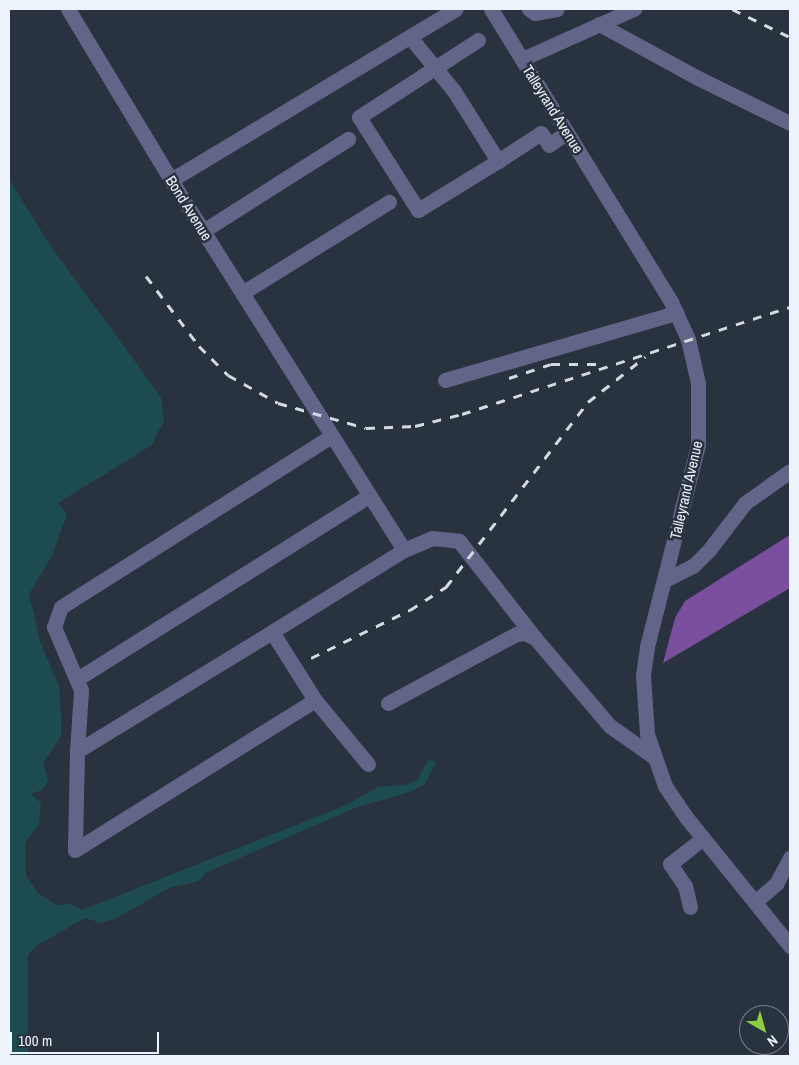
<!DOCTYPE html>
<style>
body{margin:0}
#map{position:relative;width:799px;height:1065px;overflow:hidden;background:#29323f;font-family:"Archivo Narrow",sans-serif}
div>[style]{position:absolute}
.forest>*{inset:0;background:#7a4f9e}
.water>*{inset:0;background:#1c4c51}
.minor>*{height:15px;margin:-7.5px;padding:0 7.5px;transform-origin:7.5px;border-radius:7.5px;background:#626488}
.rail>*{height:3px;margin-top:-1.5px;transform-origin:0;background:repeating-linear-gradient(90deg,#d3dae3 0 9px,transparent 0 18px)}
span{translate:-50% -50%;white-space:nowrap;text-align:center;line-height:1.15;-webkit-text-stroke:5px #29323f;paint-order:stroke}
.street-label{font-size:15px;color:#eef4fc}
.frame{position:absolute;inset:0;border:10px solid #eef4fc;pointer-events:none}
.north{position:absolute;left:739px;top:1005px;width:50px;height:50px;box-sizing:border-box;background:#29323f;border:1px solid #78808b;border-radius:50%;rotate:142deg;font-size:14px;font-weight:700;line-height:20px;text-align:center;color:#eef4fc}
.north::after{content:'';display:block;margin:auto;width:18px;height:22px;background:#8fcd42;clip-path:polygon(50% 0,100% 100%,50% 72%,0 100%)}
.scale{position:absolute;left:10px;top:1032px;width:149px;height:22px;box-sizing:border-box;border:2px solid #eef4fc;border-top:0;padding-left:6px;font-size:15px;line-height:18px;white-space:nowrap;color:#eef4fc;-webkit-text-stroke:4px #29323f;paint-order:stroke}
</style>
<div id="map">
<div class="forest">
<div style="clip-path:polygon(790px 535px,790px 588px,663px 663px,675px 618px,685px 601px)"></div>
</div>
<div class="water">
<div style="clip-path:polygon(9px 179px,50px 245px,161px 397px,164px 420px,152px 445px,58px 503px,67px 514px,52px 556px,29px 594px,40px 641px,59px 686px,61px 713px,61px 736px,43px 763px,48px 780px,42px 790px,31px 794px,41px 803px,39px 824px,25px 843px,26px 876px,38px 893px,57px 905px,71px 904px,82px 910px,344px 806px,378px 787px,409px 784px,418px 779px,428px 760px,436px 762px,425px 784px,408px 793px,360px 806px,205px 873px,200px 881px,169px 888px,117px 918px,101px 923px,85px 918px,36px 946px,28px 955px,28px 1056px,9px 1056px)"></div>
</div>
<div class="minor">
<div style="left:68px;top:9px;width:200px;rotate:58.9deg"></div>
<div style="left:171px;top:180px;width:437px;rotate:57.8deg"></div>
<div style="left:404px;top:550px;width:155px;rotate:148.2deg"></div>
<div style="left:272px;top:632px;width:228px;rotate:148.6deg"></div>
<div style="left:77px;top:751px;width:99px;rotate:91.2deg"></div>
<div style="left:75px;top:850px;width:283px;rotate:-32deg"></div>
<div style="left:315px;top:700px;width:80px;rotate:-122.3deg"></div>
<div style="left:491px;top:9px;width:344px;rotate:58.4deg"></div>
<div style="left:671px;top:302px;width:41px;rotate:65.3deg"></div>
<div style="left:688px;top:339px;width:45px;rotate:77.2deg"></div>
<div style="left:698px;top:383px;width:62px;rotate:90deg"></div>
<div style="left:698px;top:445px;width:208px;rotate:104.2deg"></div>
<div style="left:647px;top:647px;width:28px;rotate:98deg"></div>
<div style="left:643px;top:675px;width:59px;rotate:86.1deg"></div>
<div style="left:647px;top:734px;width:55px;rotate:70.9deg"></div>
<div style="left:665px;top:786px;width:37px;rotate:56deg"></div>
<div style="left:686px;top:817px;width:166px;rotate:51.1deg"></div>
<div style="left:529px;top:9px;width:7px;rotate:34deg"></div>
<div style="left:535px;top:13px;width:22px;rotate:-10deg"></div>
<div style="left:599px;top:24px;width:113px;rotate:28.6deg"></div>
<div style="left:698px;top:78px;width:102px;rotate:26.1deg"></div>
<div style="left:410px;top:37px;width:70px;rotate:50.8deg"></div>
<div style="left:454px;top:91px;width:83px;rotate:57.8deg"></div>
<div style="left:498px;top:161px;width:51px;rotate:-33.1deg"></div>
<div style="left:541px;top:133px;width:14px;rotate:56deg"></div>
<div style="left:549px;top:145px;width:22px;rotate:-36deg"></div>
<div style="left:478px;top:40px;width:142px;rotate:147.1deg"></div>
<div style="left:359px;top:117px;width:110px;rotate:57.6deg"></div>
<div style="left:418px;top:210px;width:94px;rotate:-31.5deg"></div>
<div style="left:522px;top:59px;width:123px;rotate:-24.1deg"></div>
<div style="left:171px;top:180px;width:332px;rotate:-31deg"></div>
<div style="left:203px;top:231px;width:172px;rotate:-32.4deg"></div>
<div style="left:242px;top:293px;width:173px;rotate:-31.8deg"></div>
<div style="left:445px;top:380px;width:241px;rotate:-16.2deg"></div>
<div style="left:404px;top:550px;width:30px;rotate:-23deg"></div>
<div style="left:432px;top:538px;width:27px;rotate:6deg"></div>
<div style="left:459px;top:541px;width:123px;rotate:51.9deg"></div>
<div style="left:665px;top:580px;width:31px;rotate:-27deg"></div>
<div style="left:693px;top:566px;width:23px;rotate:-45deg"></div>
<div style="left:709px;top:550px;width:59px;rotate:-52.5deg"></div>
<div style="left:745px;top:503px;width:55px;rotate:-35.4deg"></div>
<div style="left:77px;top:679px;width:345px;rotate:-32.1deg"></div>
<div style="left:315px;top:700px;width:83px;rotate:50.4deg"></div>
<div style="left:388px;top:703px;width:145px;rotate:-28.3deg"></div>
<div style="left:516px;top:634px;width:8px;rotate:-7deg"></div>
<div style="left:524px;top:633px;width:12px;rotate:24deg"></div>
<div style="left:535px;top:638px;width:116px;rotate:49.6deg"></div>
<div style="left:610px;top:726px;width:54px;rotate:35.2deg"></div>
<div style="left:77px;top:751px;width:61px;rotate:-86.2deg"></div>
<div style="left:81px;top:690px;width:69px;rotate:-113.2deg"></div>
<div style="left:54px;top:627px;width:21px;rotate:-71deg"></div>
<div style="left:61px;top:607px;width:320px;rotate:-32.3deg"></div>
<div style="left:755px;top:902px;width:28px;rotate:-41deg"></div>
<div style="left:776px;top:884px;width:30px;rotate:-62deg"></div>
<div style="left:690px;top:907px;width:22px;rotate:-103deg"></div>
<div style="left:685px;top:886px;width:27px;rotate:-124deg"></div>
<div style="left:670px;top:864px;width:42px;rotate:-38.2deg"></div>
</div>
<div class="rail">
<div style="left:732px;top:9px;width:64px;rotate:25.8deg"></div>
<div style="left:146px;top:276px;width:88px;rotate:52.9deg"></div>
<div style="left:199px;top:346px;width:41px;rotate:45deg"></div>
<div style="left:228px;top:375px;width:57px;rotate:29.2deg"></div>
<div style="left:278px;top:403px;width:91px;rotate:15.9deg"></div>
<div style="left:366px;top:428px;width:49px;rotate:-2.3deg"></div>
<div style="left:415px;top:426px;width:49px;rotate:-14.3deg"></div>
<div style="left:462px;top:414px;width:345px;rotate:-18.1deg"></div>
<div style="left:509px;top:378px;width:44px;rotate:-18.4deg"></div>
<div style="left:551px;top:364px;width:49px"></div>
<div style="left:311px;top:658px;width:110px;rotate:-25.9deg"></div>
<div style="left:410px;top:610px;width:43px;rotate:-32.6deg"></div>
<div style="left:446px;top:587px;width:233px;rotate:-52.5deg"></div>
<div style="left:588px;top:402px;width:73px;rotate:-38.3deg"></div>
</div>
<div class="street-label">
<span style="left:553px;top:109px;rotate:58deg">Talleyrand Avenue</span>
<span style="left:189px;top:208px;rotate:58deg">Bond Avenue</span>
<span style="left:686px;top:490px;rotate:-77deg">Talleyrand Avenue</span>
</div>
<div class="frame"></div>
<div class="north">N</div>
<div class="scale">100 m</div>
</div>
